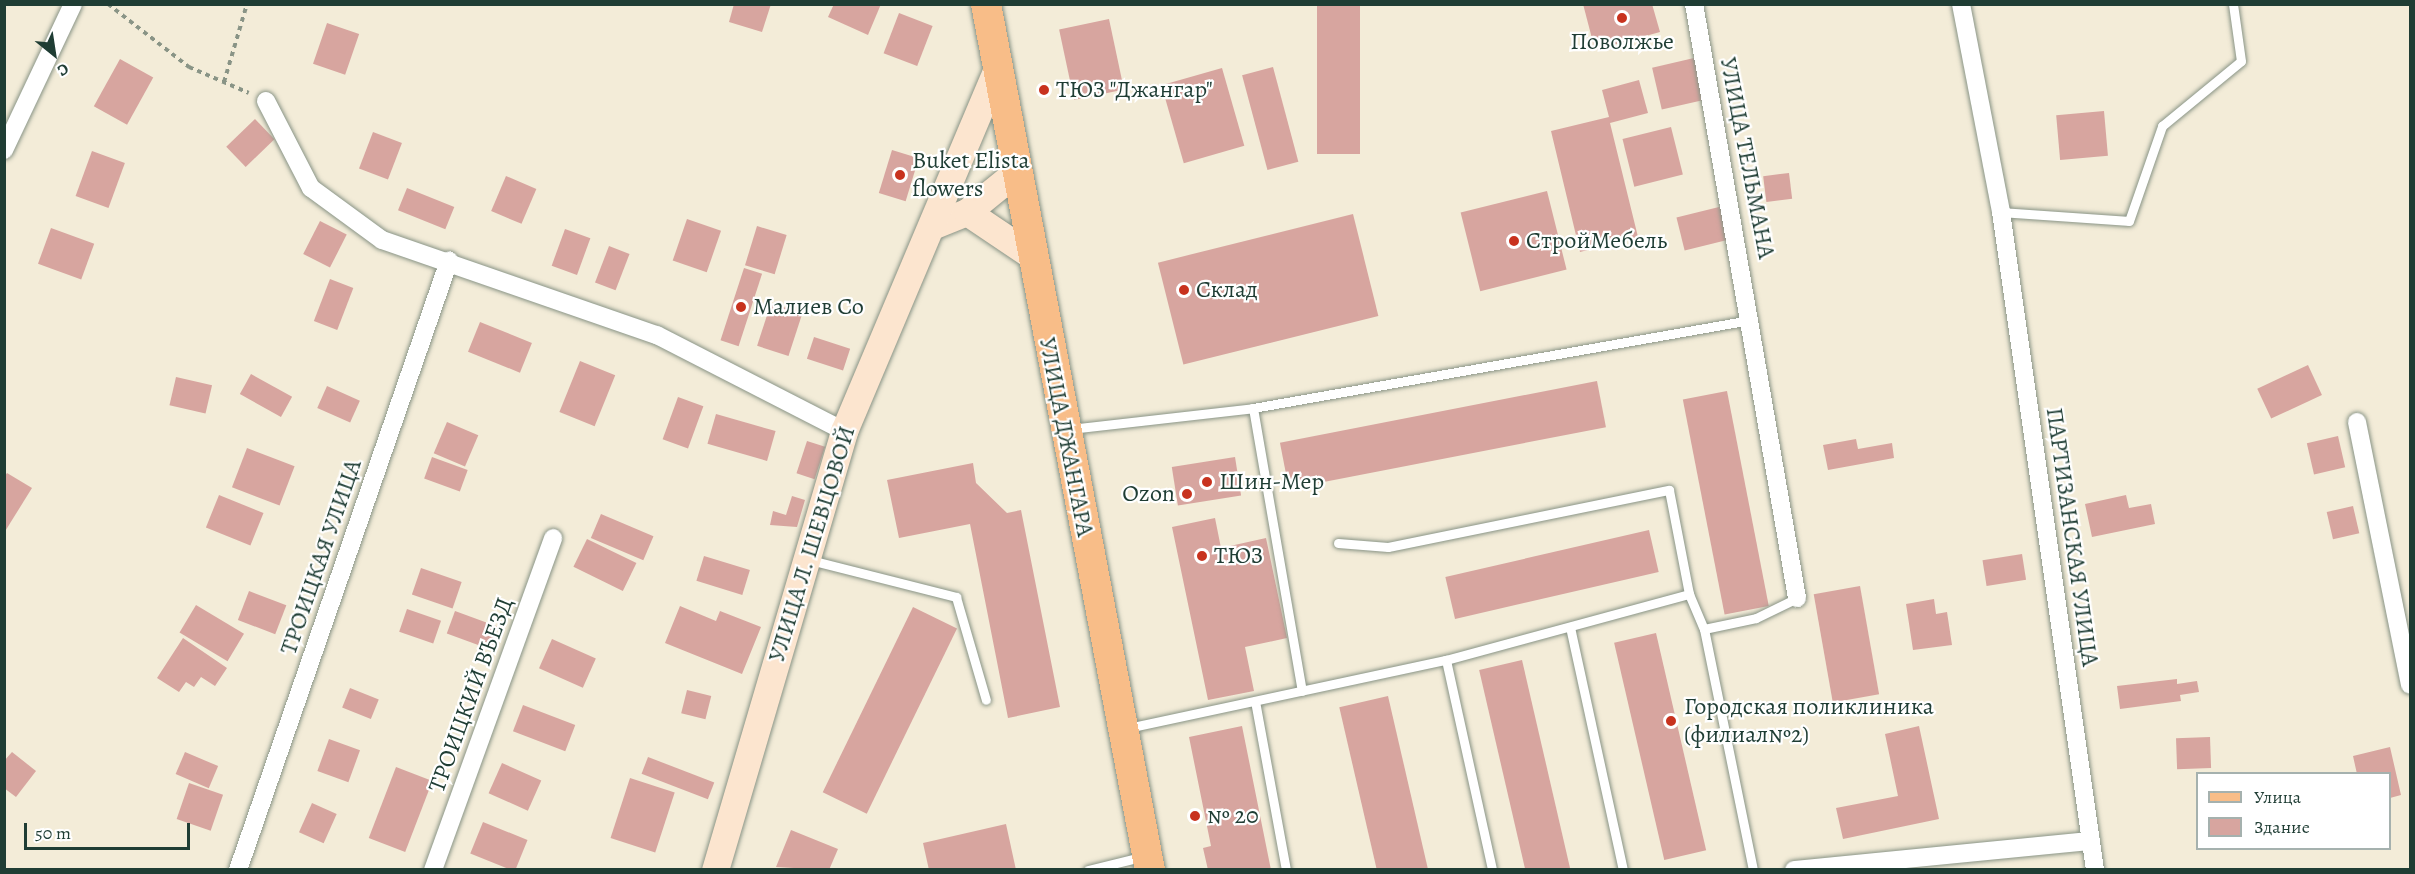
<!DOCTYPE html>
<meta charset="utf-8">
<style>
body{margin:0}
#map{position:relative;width:2415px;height:874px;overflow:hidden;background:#f3ecd8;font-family:Alegreya,serif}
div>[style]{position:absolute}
.building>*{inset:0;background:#d7a59f;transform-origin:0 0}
.path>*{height:4px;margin-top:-2px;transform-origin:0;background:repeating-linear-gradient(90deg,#899486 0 4.5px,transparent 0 9px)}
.roads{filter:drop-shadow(0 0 2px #899486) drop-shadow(0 0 2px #899486)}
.lane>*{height:9px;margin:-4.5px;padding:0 4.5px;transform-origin:4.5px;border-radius:4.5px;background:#fff}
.street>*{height:18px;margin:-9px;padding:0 9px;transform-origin:9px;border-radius:9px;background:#fff}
.secondary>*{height:27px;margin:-13.5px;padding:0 13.5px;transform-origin:13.5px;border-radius:13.5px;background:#fce5cf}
.primary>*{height:30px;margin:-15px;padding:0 15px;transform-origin:15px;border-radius:15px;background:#f8bd88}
.dots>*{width:16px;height:16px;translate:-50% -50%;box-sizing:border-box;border:3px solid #fff;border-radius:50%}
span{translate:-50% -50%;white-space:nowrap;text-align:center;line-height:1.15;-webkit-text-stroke:4.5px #fff;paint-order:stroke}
.poi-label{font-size:24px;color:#1f3d34}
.left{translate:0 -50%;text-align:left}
.right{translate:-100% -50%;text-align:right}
.street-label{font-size:24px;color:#1f3d34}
.frame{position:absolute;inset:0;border:6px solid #1f3d34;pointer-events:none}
.legend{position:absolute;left:2196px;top:772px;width:195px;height:78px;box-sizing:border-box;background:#fff;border:2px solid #a5b1ae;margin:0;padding:8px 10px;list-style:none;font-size:18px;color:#1f3d34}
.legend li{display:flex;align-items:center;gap:12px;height:30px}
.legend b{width:30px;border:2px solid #a5b1ae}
.north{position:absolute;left:24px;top:24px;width:60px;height:60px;-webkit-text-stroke:4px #fff;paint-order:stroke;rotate:150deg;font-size:16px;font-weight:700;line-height:24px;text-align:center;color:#1f3d34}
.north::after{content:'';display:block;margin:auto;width:21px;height:27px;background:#1f3d34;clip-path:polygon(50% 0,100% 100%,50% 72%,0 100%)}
.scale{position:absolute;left:24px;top:823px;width:166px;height:27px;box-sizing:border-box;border:3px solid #1f3d34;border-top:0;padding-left:8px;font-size:18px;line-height:21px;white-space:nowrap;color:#1f3d34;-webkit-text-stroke:4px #fff;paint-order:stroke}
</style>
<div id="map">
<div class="building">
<div style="clip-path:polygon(734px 4px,771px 4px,762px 32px,729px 22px)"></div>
<div style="clip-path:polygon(834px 4px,881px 4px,868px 35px,828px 17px)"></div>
<div style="left:1317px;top:4px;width:43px;height:150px"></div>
<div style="clip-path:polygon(1583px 4px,1652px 4px,1660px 32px,1595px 50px)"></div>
<div style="left:899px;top:13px;width:36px;height:43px;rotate:21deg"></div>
<div style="left:1109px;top:19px;width:72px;height:51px;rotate:78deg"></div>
<div style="left:327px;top:23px;width:34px;height:43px;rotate:19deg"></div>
<div style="left:1694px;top:58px;width:43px;height:43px;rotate:77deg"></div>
<div style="left:120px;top:59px;width:38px;height:54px;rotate:29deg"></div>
<div style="left:1273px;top:67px;width:98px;height:32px;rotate:75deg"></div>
<div style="left:1222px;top:68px;width:81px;height:63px;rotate:74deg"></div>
<div style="clip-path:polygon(1639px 80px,1648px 113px,1610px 123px,1638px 237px,1580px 252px,1551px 131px,1609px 117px,1602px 90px)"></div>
<div style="left:2104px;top:111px;width:45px;height:48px;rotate:85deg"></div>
<div style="left:255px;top:119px;width:28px;height:40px;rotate:46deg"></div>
<div style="left:1671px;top:127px;width:49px;height:50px;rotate:76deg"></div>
<div style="left:373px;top:132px;width:31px;height:39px;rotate:21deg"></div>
<div style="left:892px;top:150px;width:28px;height:45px;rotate:17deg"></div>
<div style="left:92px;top:151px;width:35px;height:48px;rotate:20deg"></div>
<div style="left:1789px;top:173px;width:26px;height:26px;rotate:83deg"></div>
<div style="left:506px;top:176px;width:33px;height:38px;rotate:23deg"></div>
<div style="left:407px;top:188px;width:51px;height:24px;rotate:22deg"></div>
<div style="left:1547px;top:191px;width:81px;height:89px;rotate:76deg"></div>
<div style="left:1723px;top:206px;width:34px;height:48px;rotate:76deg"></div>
<div style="left:1353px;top:214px;width:105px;height:201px;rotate:76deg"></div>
<div style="left:687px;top:219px;width:36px;height:44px;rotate:19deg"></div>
<div style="left:320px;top:221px;width:30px;height:37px;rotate:27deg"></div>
<div style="left:757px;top:226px;width:31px;height:41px;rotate:17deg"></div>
<div style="left:51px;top:228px;width:46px;height:38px;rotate:20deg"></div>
<div style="left:565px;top:229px;width:27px;height:39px;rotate:20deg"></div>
<div style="left:609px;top:246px;width:22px;height:39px;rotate:21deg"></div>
<div style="left:744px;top:268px;width:19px;height:76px;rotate:18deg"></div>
<div style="left:330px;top:279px;width:25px;height:45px;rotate:21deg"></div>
<div style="left:771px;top:303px;width:33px;height:45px;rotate:18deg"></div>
<div style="left:480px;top:322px;width:56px;height:32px;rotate:22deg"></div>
<div style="left:814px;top:337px;width:38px;height:23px;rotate:18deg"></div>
<div style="left:580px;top:361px;width:38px;height:55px;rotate:22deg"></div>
<div style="left:2308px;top:365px;width:33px;height:56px;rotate:65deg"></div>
<div style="left:251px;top:374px;width:47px;height:23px;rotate:29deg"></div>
<div style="left:176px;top:377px;width:37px;height:29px;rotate:13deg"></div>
<div style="left:1597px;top:381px;width:47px;height:323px;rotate:79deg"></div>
<div style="left:327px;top:386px;width:36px;height:24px;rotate:24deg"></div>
<div style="left:1727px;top:391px;width:219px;height:45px;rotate:79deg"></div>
<div style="left:678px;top:397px;width:27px;height:45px;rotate:20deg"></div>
<div style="left:716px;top:414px;width:62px;height:31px;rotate:16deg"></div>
<div style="left:447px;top:422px;width:34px;height:34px;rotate:23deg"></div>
<div style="left:2338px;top:436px;width:32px;height:32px;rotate:77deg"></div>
<div style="clip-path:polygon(1856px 439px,1858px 449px,1892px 443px,1894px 458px,1828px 470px,1823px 445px)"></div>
<div style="left:807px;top:441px;width:19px;height:34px;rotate:18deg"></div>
<div style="left:247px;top:448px;width:51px;height:42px;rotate:21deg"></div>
<div style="left:432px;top:457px;width:38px;height:23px;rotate:20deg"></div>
<div style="left:1235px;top:457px;width:39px;height:64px;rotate:81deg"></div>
<div style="clip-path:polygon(973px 463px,976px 483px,1007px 513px,1021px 510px,1060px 707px,1008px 718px,970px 524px,899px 538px,887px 480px)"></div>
<div style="clip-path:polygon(7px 473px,32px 488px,4px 533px,4px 477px)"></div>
<div style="left:219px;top:495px;width:48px;height:35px;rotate:22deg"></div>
<div style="clip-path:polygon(2126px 495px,2129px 508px,2151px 504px,2155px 524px,2092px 537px,2085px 504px)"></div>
<div style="clip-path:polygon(792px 496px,805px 500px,797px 527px,770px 525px,773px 511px,786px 515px)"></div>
<div style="left:2353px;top:506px;width:28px;height:27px;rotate:77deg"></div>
<div style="left:601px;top:514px;width:57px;height:26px;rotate:23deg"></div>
<div style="clip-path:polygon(1215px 518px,1221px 548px,1266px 538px,1287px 638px,1245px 647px,1254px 691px,1208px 700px,1172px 527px)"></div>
<div style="left:1649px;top:530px;width:43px;height:209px;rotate:77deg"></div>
<div style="left:587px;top:539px;width:55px;height:31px;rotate:26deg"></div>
<div style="left:2022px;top:554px;width:26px;height:40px;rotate:81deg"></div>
<div style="left:704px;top:556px;width:48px;height:26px;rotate:17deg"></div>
<div style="left:421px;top:568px;width:43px;height:28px;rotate:19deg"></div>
<div style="left:1860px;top:586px;width:110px;height:47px;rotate:80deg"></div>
<div style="left:249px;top:591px;width:40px;height:31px;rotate:21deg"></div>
<div style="clip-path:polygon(1934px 599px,1936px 614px,1947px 612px,1952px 645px,1913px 650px,1906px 604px)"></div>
<div style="left:196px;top:605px;width:56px;height:32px;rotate:31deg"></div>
<div style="clip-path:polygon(680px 606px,716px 621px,720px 611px,761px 627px,742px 674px,665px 643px)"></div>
<div style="left:913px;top:607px;width:49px;height:206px;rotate:26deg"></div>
<div style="left:407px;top:609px;width:36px;height:24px;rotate:19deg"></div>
<div style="left:455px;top:611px;width:45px;height:24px;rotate:20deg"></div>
<div style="left:1656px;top:633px;width:223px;height:43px;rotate:77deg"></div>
<div style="clip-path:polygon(183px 638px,227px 668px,215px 686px,201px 677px,194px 687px,186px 682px,179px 692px,157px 678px)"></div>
<div style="left:552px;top:639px;width:48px;height:32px;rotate:24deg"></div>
<div style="left:1522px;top:660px;width:216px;height:44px;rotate:77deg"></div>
<div style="clip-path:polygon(2177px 679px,2177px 684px,2197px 681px,2199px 692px,2180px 695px,2181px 701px,2120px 709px,2117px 686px)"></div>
<div style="left:350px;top:688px;width:31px;height:21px;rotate:22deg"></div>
<div style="left:687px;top:690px;width:25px;height:24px;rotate:14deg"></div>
<div style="left:1388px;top:696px;width:178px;height:50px;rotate:77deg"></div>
<div style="left:523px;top:705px;width:56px;height:28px;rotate:21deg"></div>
<div style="clip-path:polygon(1242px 726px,1271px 870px,1208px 870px,1203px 848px,1211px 846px,1189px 737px)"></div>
<div style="clip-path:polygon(1919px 726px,1939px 819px,1843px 839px,1836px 808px,1898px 796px,1885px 734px)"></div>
<div style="left:2210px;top:737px;width:31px;height:34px;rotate:88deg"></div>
<div style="left:329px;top:739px;width:33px;height:34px;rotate:20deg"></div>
<div style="clip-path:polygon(2390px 747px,2401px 795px,2390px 798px,2390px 774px,2357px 774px,2353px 756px)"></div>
<div style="clip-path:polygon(12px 752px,36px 771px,16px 797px,4px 788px,4px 761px)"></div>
<div style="left:185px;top:752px;width:36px;height:24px;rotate:23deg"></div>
<div style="left:648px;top:757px;width:71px;height:18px;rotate:21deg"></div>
<div style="left:502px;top:763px;width:43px;height:33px;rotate:24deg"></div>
<div style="left:396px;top:767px;width:39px;height:76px;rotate:21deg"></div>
<div style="left:630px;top:778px;width:47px;height:63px;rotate:18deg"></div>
<div style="left:189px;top:783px;width:36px;height:38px;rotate:19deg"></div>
<div style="left:312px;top:803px;width:27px;height:32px;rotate:24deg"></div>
<div style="left:483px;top:822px;width:48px;height:34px;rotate:22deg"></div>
<div style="clip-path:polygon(1006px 824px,1016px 870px,929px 870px,923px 843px)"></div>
<div style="clip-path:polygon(791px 830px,838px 849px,829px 870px,776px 867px)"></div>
</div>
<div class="path">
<div style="left:108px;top:4px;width:103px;rotate:37.9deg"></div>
<div style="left:189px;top:67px;width:65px;rotate:23.4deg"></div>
<div style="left:224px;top:82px;width:81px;rotate:-73.6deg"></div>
</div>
<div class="roads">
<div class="lane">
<div style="left:2001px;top:212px;width:128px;rotate:4deg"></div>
<div style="left:2129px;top:221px;width:101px;rotate:-70.8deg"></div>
<div style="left:2162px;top:126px;width:102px;rotate:-39.4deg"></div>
<div style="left:2241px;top:61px;width:58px;rotate:-98deg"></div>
<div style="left:1253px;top:408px;width:287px;rotate:80.2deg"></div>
<div style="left:1070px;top:429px;width:184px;rotate:-6.5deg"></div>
<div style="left:1253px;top:408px;width:505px;rotate:-10.04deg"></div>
<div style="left:1338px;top:543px;width:50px;rotate:4.6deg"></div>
<div style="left:1388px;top:547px;width:287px;rotate:-11.5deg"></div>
<div style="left:1669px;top:490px;width:106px;rotate:79.1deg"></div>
<div style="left:1689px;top:594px;width:38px;rotate:67deg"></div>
<div style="left:1704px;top:629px;width:246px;rotate:78.5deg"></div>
<div style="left:810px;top:560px;width:151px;rotate:14.2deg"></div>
<div style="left:956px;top:597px;width:107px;rotate:73.8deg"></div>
<div style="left:1570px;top:627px;width:249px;rotate:77.7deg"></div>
<div style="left:1704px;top:629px;width:53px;rotate:-11.9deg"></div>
<div style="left:1756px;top:618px;width:46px;rotate:-26deg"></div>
<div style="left:1446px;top:660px;width:215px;rotate:77.6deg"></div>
<div style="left:1255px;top:701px;width:172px;rotate:79.6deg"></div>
<div style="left:1128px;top:728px;width:325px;rotate:-12.1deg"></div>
<div style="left:1446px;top:660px;width:252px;rotate:-15.2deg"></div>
<div style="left:1088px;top:870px;width:59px;rotate:-13.8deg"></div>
</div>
<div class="street">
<div style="left:1694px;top:4px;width:603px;rotate:80.16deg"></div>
<div style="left:1961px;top:4px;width:212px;rotate:79.1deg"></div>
<div style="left:2001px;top:212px;width:665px;rotate:81.87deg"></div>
<div style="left:266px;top:101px;width:98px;rotate:62.7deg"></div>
<div style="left:311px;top:188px;width:88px;rotate:36.2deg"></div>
<div style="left:382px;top:240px;width:291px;rotate:19.1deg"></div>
<div style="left:657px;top:335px;width:210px;rotate:27.2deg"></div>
<div style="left:4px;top:150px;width:161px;rotate:-64.7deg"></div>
<div style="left:2357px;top:422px;width:268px;rotate:78.6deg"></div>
<div style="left:238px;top:870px;width:645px;rotate:-70.89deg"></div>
<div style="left:433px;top:870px;width:353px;rotate:-70.1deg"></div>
<div style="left:1794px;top:870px;width:298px;rotate:-5.6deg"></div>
</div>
<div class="secondary">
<div style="left:967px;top:212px;width:62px;rotate:-39.1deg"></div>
<div style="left:932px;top:226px;width:38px;rotate:-22deg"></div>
<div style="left:967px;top:212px;width:77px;rotate:33.9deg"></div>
<div style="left:715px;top:870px;width:458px;rotate:-73.6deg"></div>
<div style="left:844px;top:431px;width:394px;rotate:-67.1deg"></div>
</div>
<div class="primary">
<div style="left:986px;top:4px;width:881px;rotate:79.28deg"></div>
</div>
</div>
<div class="dots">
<div style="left:1622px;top:18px;background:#c8321e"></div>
<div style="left:1044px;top:90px;background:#c8321e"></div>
<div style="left:900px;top:175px;background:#c8321e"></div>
<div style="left:1514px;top:241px;background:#c8321e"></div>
<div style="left:1184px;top:290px;background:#c8321e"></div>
<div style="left:741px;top:307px;background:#c8321e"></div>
<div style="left:1207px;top:482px;background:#c8321e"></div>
<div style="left:1187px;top:494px;background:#c8321e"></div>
<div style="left:1202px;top:556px;background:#c8321e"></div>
<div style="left:1671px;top:721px;background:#c8321e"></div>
<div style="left:1195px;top:816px;background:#c8321e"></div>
</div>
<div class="poi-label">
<span style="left:1622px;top:42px">Поволжье</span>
<span class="left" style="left:1056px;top:90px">ТЮЗ "Джангар"</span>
<span class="left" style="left:912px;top:175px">Buket Elista<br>flowers</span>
<span class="left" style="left:1526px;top:241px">СтройМебель</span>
<span class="left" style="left:1196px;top:290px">Склад</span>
<span class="left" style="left:753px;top:307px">Малиев Со</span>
<span class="left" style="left:1219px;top:482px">Шин-Мер</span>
<span class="right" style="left:1175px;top:494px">Ozon</span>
<span class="left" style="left:1214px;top:556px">ТЮЗ</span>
<span class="left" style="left:1684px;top:721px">Городская поликлиника<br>(филиал№2)</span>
<span class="left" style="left:1207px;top:816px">№ 20</span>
</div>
<div class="street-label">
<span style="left:1747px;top:158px;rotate:79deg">УЛИЦА ТЕЛЬМАНА</span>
<span style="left:1066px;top:437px;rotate:79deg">УЛИЦА ДЖАНГАРА</span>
<span style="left:2072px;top:537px;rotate:82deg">ПАРТИЗАНСКАЯ УЛИЦА</span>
<span style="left:812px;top:544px;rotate:-73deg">УЛИЦА Л. ШЕВЦОВОЙ</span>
<span style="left:321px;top:557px;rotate:-71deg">ТРОИЦКАЯ УЛИЦА</span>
<span style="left:471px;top:695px;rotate:-70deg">ТРОИЦКИЙ ВЪЕЗД</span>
</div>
<div class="frame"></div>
<ul class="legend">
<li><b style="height:8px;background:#f8bd88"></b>Улица</li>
<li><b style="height:16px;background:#d7a59f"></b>Здание</li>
</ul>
<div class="north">С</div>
<div class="scale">50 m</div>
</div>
